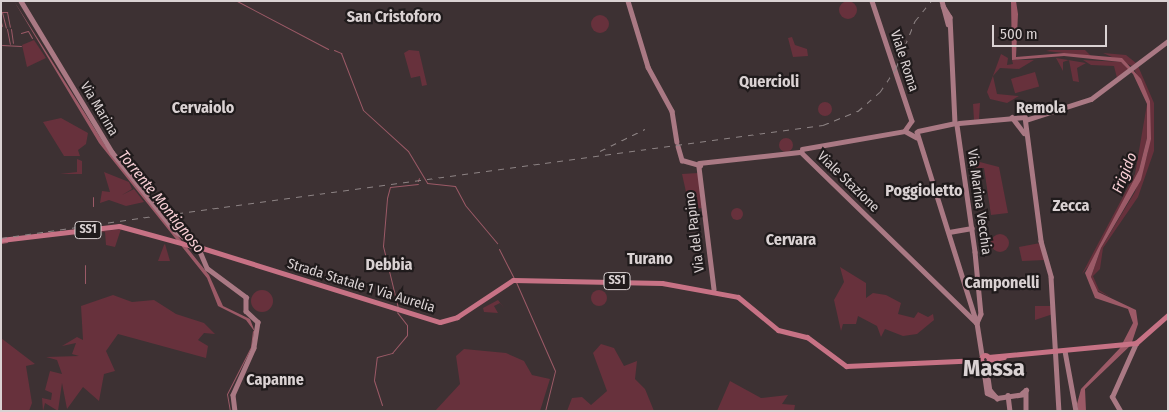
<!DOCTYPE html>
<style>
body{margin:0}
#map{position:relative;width:1169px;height:412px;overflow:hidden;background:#3d3133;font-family:"Fira Sans Condensed",sans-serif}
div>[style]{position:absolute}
.green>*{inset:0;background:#67313c;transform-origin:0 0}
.round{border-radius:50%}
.water>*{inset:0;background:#9c5a67}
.stream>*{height:1px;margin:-0.5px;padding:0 0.5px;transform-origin:0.5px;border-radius:0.5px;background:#9c5a67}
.secondary>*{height:4.5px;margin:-2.25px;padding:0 2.25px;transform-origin:2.25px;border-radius:2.25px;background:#aa7984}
.primary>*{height:5px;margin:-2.5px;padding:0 2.5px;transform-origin:2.5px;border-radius:2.5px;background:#c77285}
.primary>.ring{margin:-2.5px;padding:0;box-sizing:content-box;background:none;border:5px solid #c77285;border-radius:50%}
.rail>*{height:1px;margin-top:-0.5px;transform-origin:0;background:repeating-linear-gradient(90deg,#8d8384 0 6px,transparent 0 12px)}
span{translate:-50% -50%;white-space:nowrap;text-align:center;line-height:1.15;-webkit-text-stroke:4.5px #201b1c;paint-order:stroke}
.shield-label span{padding:1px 4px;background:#201b1c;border:1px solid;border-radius:4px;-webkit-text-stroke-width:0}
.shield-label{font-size:12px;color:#dad2d3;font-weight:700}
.street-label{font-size:14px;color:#dad2d3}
.water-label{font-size:15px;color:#f9d0d6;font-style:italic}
.quarter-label{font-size:16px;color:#dad2d3;font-weight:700}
.town-label{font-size:24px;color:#dad2d3;font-weight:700}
.frame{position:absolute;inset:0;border:2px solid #dad2d3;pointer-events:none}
.scale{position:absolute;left:992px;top:25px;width:115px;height:22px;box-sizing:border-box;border:2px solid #dad2d3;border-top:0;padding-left:6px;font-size:15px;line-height:18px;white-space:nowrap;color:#dad2d3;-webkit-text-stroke:4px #201b1c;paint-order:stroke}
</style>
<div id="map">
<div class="green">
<div class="round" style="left:839px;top:1px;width:18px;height:18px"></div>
<div class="round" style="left:591px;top:15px;width:18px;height:18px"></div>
<div style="clip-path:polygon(792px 37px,795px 45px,807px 49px,808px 56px,793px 57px,788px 38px)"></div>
<div style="clip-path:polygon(34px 40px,46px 58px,27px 67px,22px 45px)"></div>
<div style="clip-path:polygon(409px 50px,419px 51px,427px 85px,422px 86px,420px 76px,411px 78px,404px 53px)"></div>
<div style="clip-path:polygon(1085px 50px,1091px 56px,1046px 51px,1050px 50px)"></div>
<div style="clip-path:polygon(1103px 53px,1126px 55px,1136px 63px,1132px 66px)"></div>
<div style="clip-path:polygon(1001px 54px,1008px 58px,1007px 65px,1013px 64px,1012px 60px,1034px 60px,1019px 69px,1000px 68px,993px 76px,997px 94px,1019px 96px,1007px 103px,990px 99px,987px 92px)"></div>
<div style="clip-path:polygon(1056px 58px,1086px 63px,1077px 68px,1079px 82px,1073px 81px,1069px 60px,1063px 62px,1063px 71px)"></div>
<div style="clip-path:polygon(1083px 60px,1121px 62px,1129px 69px,1117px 78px,1114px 66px,1091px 65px)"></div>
<div style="clip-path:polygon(1138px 66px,1154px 103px,1154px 151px,1138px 197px,1103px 248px,1100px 269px,1093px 276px,1099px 290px,1112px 298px,1094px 289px,1091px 277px,1101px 248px,1135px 192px,1148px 152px,1150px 101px,1134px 69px)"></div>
<div style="left:1035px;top:72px;width:15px;height:25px;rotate:74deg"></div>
<div class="round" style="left:818px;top:102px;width:14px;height:14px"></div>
<div style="clip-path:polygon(980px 103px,979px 119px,974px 120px,973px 104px)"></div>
<div style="clip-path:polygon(1147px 104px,1147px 138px,1139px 170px,1092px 262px,1082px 274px,1135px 174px)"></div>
<div style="clip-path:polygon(61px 118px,88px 133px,86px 144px,78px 150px,80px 156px,64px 156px,43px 122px)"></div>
<div class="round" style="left:779px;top:138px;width:14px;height:14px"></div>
<div style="clip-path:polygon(77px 159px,82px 161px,82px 174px,60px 174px,77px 172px)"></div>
<div style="clip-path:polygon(976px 161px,999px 167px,1008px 213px,991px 215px,984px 168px,976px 168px)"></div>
<div style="clip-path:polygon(104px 172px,129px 182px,132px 189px,122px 195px,134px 189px,144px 202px,126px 206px,109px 200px,100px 203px,102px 191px,110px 192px)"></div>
<div style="clip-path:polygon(698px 173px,702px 208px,690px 210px,682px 174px)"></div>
<div class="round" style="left:731px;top:208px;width:12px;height:12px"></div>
<div style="clip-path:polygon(121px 229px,115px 247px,106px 245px,105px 232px,64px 236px)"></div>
<div class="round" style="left:991px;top:234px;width:18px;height:18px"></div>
<div style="clip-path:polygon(1040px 243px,1045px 260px,1022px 261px,1019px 247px)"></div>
<div style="clip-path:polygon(165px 244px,170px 261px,158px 261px,164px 245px)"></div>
<div style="clip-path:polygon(840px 267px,866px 283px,866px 298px,873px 293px,886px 295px,901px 303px,898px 314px,914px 318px,918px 312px,928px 317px,933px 314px,934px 320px,917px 334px,903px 336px,885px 329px,881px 337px,877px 326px,858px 316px,856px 324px,843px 324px,841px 331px,834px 300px,844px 282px)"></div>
<div class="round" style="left:591px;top:290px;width:16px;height:16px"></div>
<div class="round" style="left:251px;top:290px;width:22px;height:22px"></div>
<div style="clip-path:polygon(113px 295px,132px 302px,154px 300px,176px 314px,204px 323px,215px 334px,204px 333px,198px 340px,208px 346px,206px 358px,118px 334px,106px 351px,115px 371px,104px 374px,99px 401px,83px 387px,67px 409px,62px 383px,58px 411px,45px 403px,43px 411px,42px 398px,51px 400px,52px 393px,45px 390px,50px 371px,62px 374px,57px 360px,46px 357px,79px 356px,72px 354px,76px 343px,62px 346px,77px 337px,83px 340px,81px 306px)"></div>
<div style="clip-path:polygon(498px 300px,505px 309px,500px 303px,494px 306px,498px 313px,484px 312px,483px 308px)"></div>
<div style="clip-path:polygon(1035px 306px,1053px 306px,1053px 314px,1035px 320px)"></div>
<div style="clip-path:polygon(1px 338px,35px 364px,26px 366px,32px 403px,29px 411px,1px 411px)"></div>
<div style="clip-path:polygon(601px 344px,614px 348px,624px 366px,637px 361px,635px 379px,645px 389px,654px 411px,567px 411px,572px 398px,582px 397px,591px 405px,607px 391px,593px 353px)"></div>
<div style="clip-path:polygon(464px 349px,506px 353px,524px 361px,532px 375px,550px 379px,540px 411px,435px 411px,460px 384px,456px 356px)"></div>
<div style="clip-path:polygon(730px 381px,761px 398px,788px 395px,782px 404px,795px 405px,794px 411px,717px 411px)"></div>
</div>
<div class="water">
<div style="clip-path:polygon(14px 1px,105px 145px,209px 275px,223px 306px,250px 319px,255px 332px,246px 320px,218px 306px,207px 278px,99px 143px)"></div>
<div style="clip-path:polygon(1011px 1px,1016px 1px,1018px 14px,1016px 57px,1064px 53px,1122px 58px,1141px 79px,1150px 101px,1151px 139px,1141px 180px,1101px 248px,1091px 277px,1098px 292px,1136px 310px,1138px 324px,1131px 345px,1085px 389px,1086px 411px,1078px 411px,1077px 404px,1081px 389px,1120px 348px,1133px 323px,1128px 309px,1095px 298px,1085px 273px,1139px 170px,1147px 138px,1147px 104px,1133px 74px,1121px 62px,1064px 56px,1012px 60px)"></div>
</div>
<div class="stream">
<div style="left:237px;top:1px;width:103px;rotate:27.8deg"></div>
<div style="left:1px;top:12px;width:6px"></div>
<div style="left:7px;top:12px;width:15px;rotate:79deg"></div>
<div style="left:2px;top:12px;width:16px;rotate:76deg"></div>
<div style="left:1px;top:22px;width:4px;rotate:76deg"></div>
<div style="left:7px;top:29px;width:15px;rotate:79deg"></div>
<div style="left:11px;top:29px;width:14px;rotate:82deg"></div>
<div style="left:21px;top:33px;width:7px;rotate:-16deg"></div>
<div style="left:28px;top:31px;width:8px;rotate:60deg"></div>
<div style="left:2px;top:45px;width:19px;rotate:3deg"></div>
<div style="left:334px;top:50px;width:8px;rotate:23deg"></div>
<div style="left:341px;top:53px;width:61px;rotate:68.9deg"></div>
<div style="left:363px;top:110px;width:61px;rotate:42.3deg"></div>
<div style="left:408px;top:151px;width:37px;rotate:59deg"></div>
<div style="left:427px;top:183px;width:28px;rotate:6deg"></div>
<div style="left:455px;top:186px;width:21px;rotate:62deg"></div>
<div style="left:465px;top:205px;width:50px;rotate:49.9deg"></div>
<div style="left:418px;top:181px;width:3px;rotate:-72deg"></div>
<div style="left:93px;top:197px;width:9px;rotate:90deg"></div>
<div style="left:1px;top:243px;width:6px;rotate:-9deg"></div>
<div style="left:499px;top:249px;width:34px;rotate:63deg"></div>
<div style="left:516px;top:282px;width:97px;rotate:66.3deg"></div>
<div style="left:555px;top:371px;width:41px;rotate:104deg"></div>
<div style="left:85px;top:283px;width:18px;rotate:-90deg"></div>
<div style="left:398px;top:308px;width:64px;rotate:-103.6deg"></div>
<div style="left:383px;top:246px;width:48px;rotate:-85.2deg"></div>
<div style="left:387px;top:198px;width:11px;rotate:-75deg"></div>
<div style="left:390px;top:187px;width:28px;rotate:-6deg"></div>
<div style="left:382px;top:405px;width:26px;rotate:-108deg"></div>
<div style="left:374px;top:380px;width:23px;rotate:-83deg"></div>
<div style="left:377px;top:357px;width:16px;rotate:-15deg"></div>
<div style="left:392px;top:353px;width:23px;rotate:-50deg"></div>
<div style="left:407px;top:335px;width:10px;rotate:-90deg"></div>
<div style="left:407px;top:325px;width:16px;rotate:-128deg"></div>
<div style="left:230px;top:411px;width:17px;rotate:-100deg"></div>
<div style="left:227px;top:394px;width:53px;rotate:-62.9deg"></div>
<div style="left:251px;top:347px;width:16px;rotate:-83deg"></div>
</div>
<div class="secondary">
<div style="left:21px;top:1px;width:176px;rotate:58.9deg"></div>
<div style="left:112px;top:152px;width:101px;rotate:51.4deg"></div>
<div style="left:175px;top:231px;width:23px;rotate:34deg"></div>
<div style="left:628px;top:1px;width:69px;rotate:73.1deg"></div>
<div style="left:648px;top:67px;width:50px;rotate:61.4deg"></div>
<div style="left:672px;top:111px;width:31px;rotate:81deg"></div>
<div style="left:872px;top:1px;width:126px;rotate:71.6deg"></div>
<div style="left:912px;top:121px;width:12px;rotate:125deg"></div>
<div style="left:942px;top:1px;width:24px;rotate:75deg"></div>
<div style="left:943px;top:6px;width:13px;rotate:58deg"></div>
<div style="left:950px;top:17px;width:105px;rotate:87.3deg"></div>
<div style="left:1012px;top:117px;width:20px;rotate:53deg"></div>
<div style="left:1026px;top:120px;width:68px;rotate:-17.9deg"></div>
<div style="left:1091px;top:99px;width:96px;rotate:-37deg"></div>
<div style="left:959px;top:123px;width:66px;rotate:-5.2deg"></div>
<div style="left:1025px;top:117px;width:125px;rotate:82.6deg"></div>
<div style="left:1041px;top:241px;width:37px;rotate:74deg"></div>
<div style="left:1051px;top:277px;width:134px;rotate:86.6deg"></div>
<div style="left:957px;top:125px;width:128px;rotate:81.9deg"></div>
<div style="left:975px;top:252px;width:62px;rotate:84.5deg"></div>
<div style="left:981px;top:314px;width:10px;rotate:114deg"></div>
<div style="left:918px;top:131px;width:38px;rotate:-12deg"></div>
<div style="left:917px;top:132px;width:194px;rotate:72.6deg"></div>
<div style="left:678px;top:146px;width:15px;rotate:74deg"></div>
<div style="left:682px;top:160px;width:19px;rotate:16deg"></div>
<div style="left:802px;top:149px;width:105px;rotate:-9.9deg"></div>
<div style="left:905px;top:131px;width:13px;rotate:29deg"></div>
<div style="left:801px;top:152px;width:245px;rotate:44.2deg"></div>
<div style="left:977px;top:323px;width:32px;rotate:81deg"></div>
<div style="left:699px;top:163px;width:103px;rotate:-6.2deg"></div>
<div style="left:699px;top:167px;width:123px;rotate:83deg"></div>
<div style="left:949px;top:232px;width:23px;rotate:-10deg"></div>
<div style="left:199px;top:249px;width:21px;rotate:67deg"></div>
<div style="left:207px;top:268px;width:49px;rotate:36.6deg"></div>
<div style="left:246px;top:297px;width:14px;rotate:90deg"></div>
<div style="left:246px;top:311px;width:16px;rotate:43deg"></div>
<div style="left:258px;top:322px;width:26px;rotate:99deg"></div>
<div style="left:254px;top:348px;width:51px;rotate:114.1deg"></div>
<div style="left:233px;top:395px;width:16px;rotate:83deg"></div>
<div style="left:1065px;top:351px;width:61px;rotate:79.6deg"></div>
<div style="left:983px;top:363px;width:30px;rotate:82deg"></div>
<div style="left:987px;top:393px;width:10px;rotate:24deg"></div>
<div style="left:986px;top:363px;width:27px;rotate:82deg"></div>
<div style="left:990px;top:390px;width:11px;rotate:49deg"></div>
<div style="left:997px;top:398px;width:28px;rotate:-8deg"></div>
<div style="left:1022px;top:393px;width:5px;rotate:-37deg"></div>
<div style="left:1026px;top:390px;width:21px;rotate:90deg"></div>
<div style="left:1008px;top:395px;width:16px;rotate:83deg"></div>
<div style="left:1120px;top:411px;width:16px;rotate:-120deg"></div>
<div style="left:1112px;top:397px;width:59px;rotate:-66deg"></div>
</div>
<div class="primary">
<div style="left:1px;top:240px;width:119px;rotate:-6.8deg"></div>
<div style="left:119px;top:226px;width:76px;rotate:15.3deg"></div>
<div class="ring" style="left:194.5px;top:244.5px;width:0;height:0"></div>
<div style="left:202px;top:248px;width:249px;rotate:17.3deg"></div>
<div style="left:440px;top:322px;width:18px;rotate:-16deg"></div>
<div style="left:457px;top:317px;width:67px;rotate:-33.5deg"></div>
<div style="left:513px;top:280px;width:149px;rotate:1.2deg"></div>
<div style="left:662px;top:283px;width:77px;rotate:10.4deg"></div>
<div style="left:738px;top:297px;width:52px;rotate:39.5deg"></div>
<div style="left:778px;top:330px;width:30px;rotate:14deg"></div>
<div style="left:807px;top:337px;width:49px;rotate:36.6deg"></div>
<div style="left:846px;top:366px;width:135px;rotate:-2.5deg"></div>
<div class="ring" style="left:981px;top:355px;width:3px;height:3px"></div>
<div style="left:988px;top:357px;width:149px;rotate:-5.4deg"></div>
<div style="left:1136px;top:343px;width:43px;rotate:-41.2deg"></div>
<div style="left:989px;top:360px;width:15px;rotate:-11deg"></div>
</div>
<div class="rail">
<div style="left:600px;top:151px;width:50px;rotate:-26.1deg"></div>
<div style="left:165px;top:215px;width:664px;rotate:-7.79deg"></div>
<div style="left:823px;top:125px;width:38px;rotate:-22deg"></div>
<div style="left:858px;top:111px;width:29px;rotate:-41deg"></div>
<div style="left:880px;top:92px;width:29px;rotate:-56deg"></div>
<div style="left:896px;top:68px;width:51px;rotate:-68deg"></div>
<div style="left:915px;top:21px;width:26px;rotate:-51deg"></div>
<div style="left:1px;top:238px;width:154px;rotate:-8.2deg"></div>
</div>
<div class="shield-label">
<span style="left:88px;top:230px">SS1</span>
<span style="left:617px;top:281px">SS1</span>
</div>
<div class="street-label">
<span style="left:904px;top:61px;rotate:72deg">Viale Roma</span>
<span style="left:99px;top:109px;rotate:59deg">Via Marina</span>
<span style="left:848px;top:182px;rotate:44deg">Viale Stazione</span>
<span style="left:979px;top:202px;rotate:82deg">Via Marina Vecchia</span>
<span style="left:695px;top:232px;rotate:-97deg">Via del Papino</span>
<span style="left:361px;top:286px;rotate:17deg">Strada Statale 1 Via Aurelia</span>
</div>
<div class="water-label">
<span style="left:1125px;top:173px;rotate:-68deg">Frigido</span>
<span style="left:161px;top:202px;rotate:51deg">Torrente Montignoso</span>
</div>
<div class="quarter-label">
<span style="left:394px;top:17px">San Cristoforo</span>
<span style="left:769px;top:82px">Quercioli</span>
<span style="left:203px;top:108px">Cervaiolo</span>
<span style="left:1041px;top:108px">Remola</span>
<span style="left:924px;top:191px">Poggioletto</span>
<span style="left:1071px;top:206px">Zecca</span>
<span style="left:791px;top:240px">Cervara</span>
<span style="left:650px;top:259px">Turano</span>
<span style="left:389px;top:265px">Debbia</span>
<span style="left:1002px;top:283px">Camponelli</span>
<span style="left:275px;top:380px">Capanne</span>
</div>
<div class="town-label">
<span style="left:994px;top:369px">Massa</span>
</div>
<div class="frame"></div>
<div class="scale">500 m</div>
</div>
